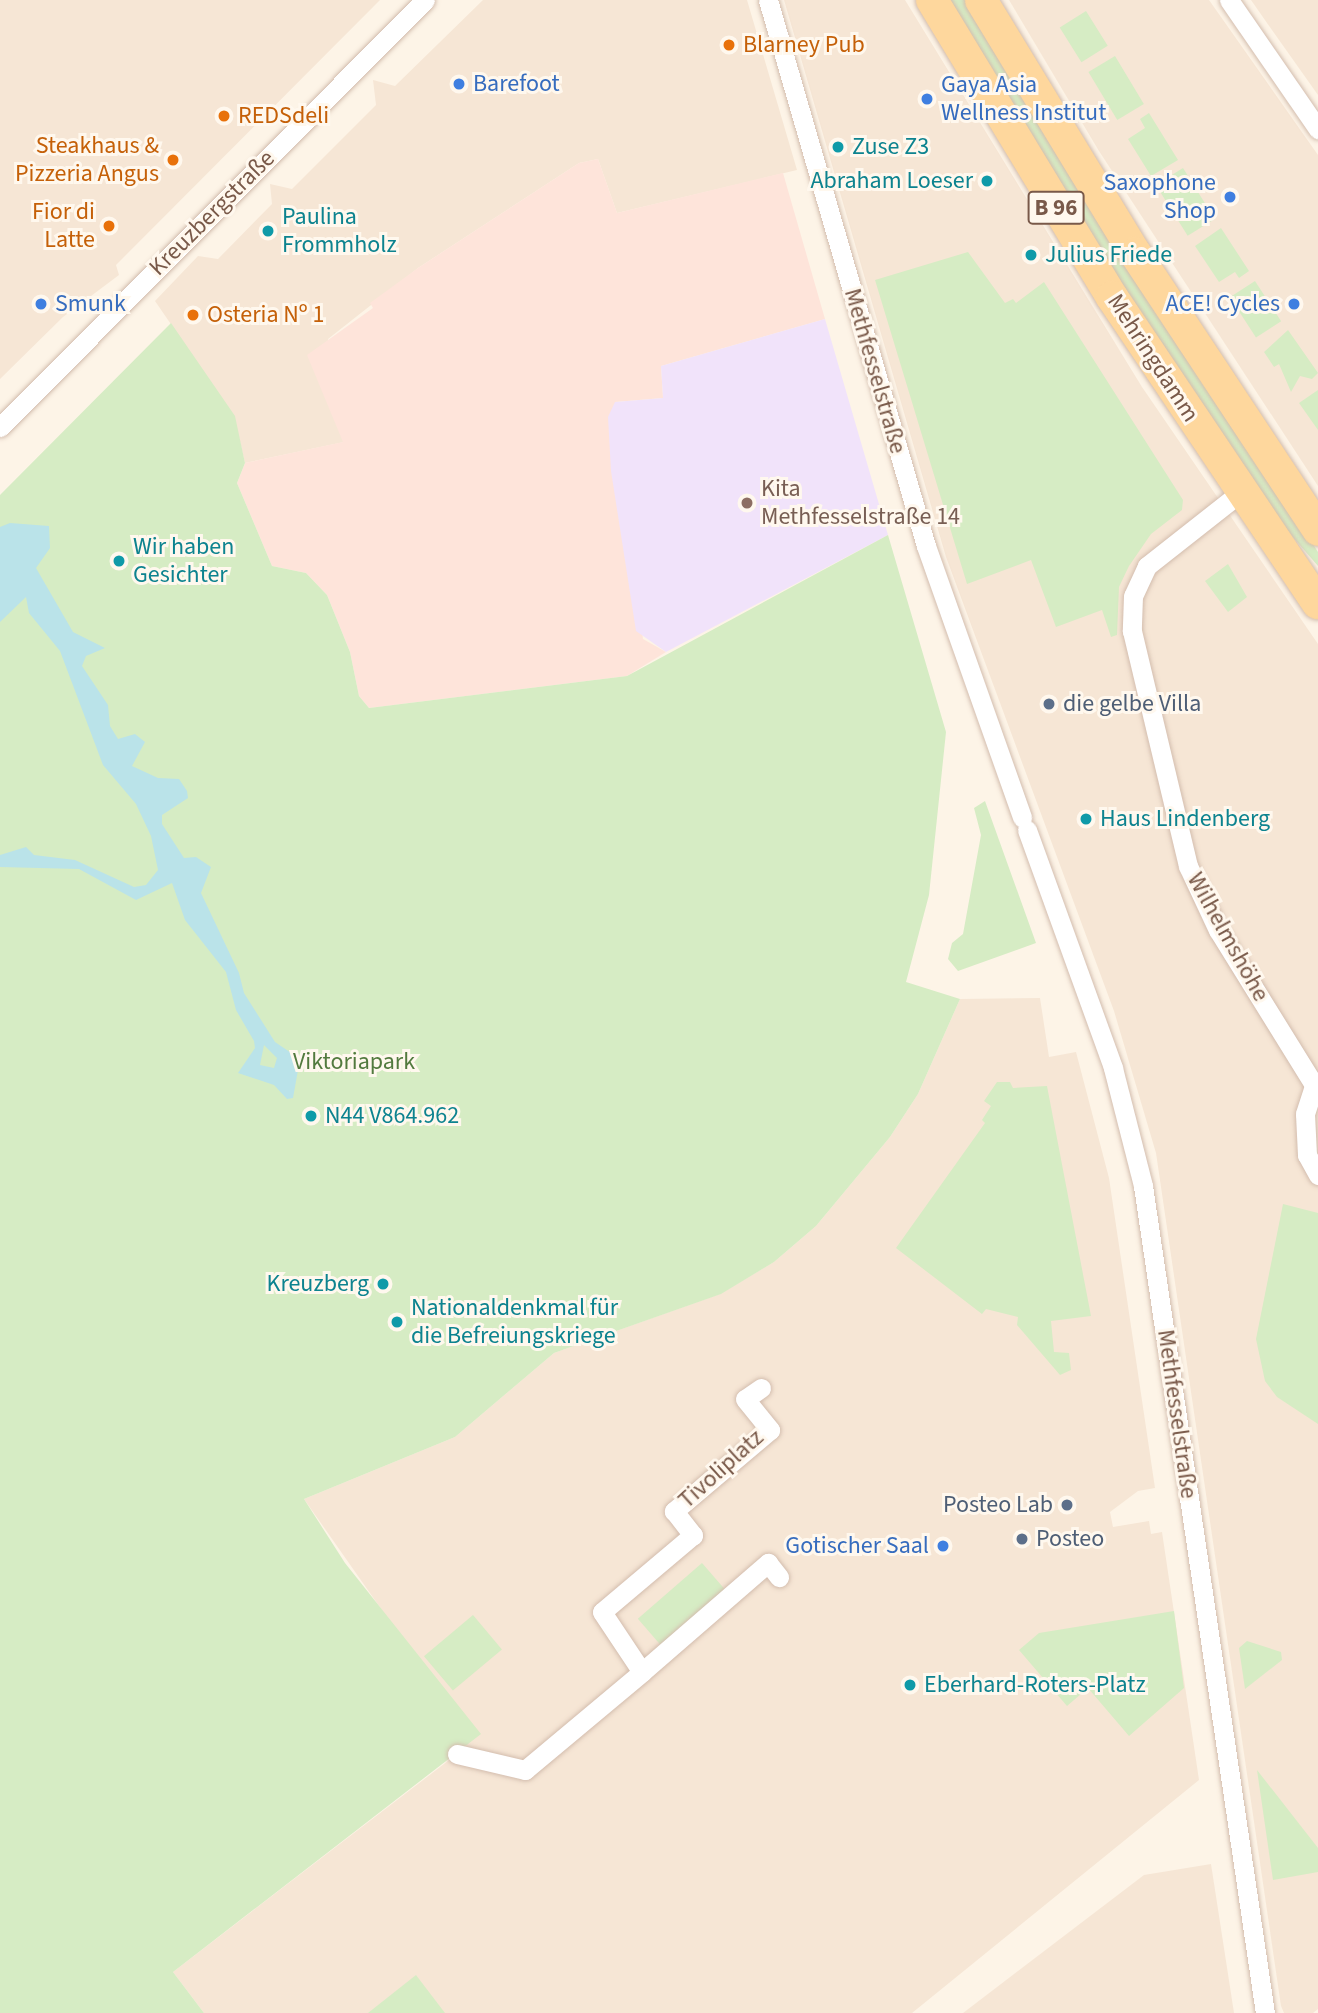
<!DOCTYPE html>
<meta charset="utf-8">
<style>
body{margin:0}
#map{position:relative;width:1318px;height:2013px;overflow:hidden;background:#fdf4e7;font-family:"Source Sans 3",sans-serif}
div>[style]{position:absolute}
.residential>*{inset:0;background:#f6e6d5}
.commercial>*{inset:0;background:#fee4da}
.education>*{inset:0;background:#f1e3fa}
.green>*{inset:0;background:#d6ecc4;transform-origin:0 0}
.water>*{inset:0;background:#bae3e9}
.roads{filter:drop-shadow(0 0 2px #d3bdae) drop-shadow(0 0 2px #d3bdae)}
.street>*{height:19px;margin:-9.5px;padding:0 9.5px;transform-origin:9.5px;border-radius:9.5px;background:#fff}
.primary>*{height:32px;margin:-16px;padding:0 16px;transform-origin:16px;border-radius:16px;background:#fed79d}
.dots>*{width:19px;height:19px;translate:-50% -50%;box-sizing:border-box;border:4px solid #fff8ee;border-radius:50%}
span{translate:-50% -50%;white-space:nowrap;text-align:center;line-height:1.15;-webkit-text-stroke:6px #fff8ee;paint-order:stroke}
.shield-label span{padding:2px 5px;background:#fff8ee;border:2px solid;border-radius:5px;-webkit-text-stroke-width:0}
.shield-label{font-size:23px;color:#795949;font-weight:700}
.food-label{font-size:24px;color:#c56008}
.left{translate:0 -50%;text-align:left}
.right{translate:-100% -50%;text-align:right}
.shop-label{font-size:24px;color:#366cbe}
.culture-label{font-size:24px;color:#0d838f}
.street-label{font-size:24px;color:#795949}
.education-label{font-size:24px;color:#785e54}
.service-label{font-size:24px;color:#4e5e75}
.park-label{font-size:24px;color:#527a3e}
</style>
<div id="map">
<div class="residential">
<div style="clip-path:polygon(0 0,380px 0,116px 265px,119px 275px,63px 317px,0 379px)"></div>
<div style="clip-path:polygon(483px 0,747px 0,797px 170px,617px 213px,598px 159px,579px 163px,418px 268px,328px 339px,344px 442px,245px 463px,234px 416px,155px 301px,198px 256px,218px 259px,272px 204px,270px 184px,292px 189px,376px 105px,373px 80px,395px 86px)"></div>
<div style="clip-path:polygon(784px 0,905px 0,1142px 387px,1318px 644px,1318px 2009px,1313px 2013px,1284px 2013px,1281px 2006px,1156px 1153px,1114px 1011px,946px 557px)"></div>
<div style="clip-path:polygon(1009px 0,1209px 0,1318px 155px,1318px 486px,1099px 151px)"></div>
<div style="clip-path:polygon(1251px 0,1318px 0,1318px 95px,1267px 23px)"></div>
<div style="clip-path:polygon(1040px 998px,1049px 1057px,1076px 1052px,1109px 1178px,1155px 1488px,1138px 1491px,1110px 1512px,1113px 1527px,1149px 1521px,1151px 1534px,1162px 1532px,1199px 1780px,912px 2013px,204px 2013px,173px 1972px,457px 1754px,398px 1633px,304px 1499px,455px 1437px,554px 1353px,720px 1294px,774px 1262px,816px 1226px,890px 1137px,918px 1094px,960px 999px)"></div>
<div style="clip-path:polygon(1211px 1864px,1234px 2013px,963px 2013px,1144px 1875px)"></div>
</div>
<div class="commercial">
<div style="clip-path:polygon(598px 159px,617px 213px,783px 173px,825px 319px,661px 366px,663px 398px,615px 402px,643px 639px,666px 652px,627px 676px,369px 708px,359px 696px,350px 652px,327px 595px,306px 573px,272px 566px,237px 483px,245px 463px,343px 442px,307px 355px,373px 308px,370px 303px,418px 268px,579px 163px)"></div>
</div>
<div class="education">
<div style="clip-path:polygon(825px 319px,888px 535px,666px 652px,636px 631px,611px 471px,608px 417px,615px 402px,663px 398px,661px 366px)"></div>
</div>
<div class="green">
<div style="clip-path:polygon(947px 0,966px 0,1318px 552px,1318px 566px,1272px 513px,1123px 286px)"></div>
<div style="left:1086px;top:11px;width:41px;height:31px;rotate:58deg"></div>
<div style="left:1115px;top:56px;width:56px;height:31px;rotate:59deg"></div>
<div style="clip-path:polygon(1149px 113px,1178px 160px,1151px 176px,1128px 139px,1145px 128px,1140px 119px)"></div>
<div style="left:1183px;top:168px;width:60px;height:32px;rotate:58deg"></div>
<div style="clip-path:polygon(1221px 228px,1249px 271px,1239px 278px,1235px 272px,1219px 282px,1195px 246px)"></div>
<div style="clip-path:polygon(968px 252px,1005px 303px,1013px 299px,1016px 303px,1044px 282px,1183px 500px,1182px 510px,1151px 534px,1129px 566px,1119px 587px,1117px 635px,1111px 637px,1102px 610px,1056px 627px,1031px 560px,967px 584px,875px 280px)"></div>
<div style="left:1255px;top:281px;width:48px;height:30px;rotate:57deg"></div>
<div style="clip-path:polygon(171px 323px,235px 416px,245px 463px,237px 483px,272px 566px,306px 573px,327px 595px,350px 652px,359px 696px,369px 708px,627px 676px,888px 535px,946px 732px,929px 895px,906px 982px,960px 999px,918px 1094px,890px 1137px,816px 1226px,774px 1262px,721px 1294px,554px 1353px,455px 1437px,304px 1499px,345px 1563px,481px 1734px,173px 1972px,204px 2013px,0 2013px,0 495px)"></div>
<div style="clip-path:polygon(1288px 330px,1318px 373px,1312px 379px,1300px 376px,1291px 392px,1279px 364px,1274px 367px,1264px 352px)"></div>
<div style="clip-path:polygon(1318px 390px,1318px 430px,1299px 403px)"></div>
<div style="clip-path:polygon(1228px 564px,1247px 597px,1228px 612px,1205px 581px)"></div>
<div style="clip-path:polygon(985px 801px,1036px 943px,958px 971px,948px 959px,952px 943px,963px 934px,981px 835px,974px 808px)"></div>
<div style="clip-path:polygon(997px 1082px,1010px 1082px,1013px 1088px,1047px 1086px,1091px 1316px,1051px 1321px,1054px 1352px,1069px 1353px,1071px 1370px,1060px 1375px,1017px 1325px,1018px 1317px,986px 1309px,982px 1314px,896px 1248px,985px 1123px,982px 1120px,991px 1106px,984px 1101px)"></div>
<div style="clip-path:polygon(1283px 1204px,1318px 1213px,1318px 1424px,1277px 1397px,1265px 1381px,1256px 1339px)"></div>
<div style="left:702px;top:1563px;width:35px;height:85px;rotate:49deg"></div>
<div style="clip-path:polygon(1174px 1611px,1184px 1688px,1129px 1736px,1088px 1688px,1067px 1706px,1019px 1650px,1039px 1633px)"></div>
<div style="left:473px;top:1615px;width:45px;height:64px;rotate:50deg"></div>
<div style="clip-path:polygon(1247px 1641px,1281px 1652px,1282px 1660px,1245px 1689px,1239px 1648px)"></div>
<div style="clip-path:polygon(1257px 1770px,1318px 1848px,1318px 1872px,1273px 1880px)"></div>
<div style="clip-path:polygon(416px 1975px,445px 2013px,368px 2013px)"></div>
</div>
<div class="water">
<div style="clip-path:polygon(evenodd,10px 523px,49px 526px,50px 548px,36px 568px,73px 632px,105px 648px,86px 656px,82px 666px,108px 705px,110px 726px,118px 739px,135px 734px,145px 742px,132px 766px,158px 778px,179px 779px,187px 791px,188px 798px,162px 815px,162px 824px,184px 858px,196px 857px,211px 867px,201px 893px,239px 973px,244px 993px,275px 1042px,300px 1059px,293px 1098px,287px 1099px,274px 1085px,238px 1073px,255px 1048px,254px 1041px,236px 1010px,226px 972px,185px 920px,172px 883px,136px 900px,79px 869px,0 867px,0 855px,26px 847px,34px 855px,75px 860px,134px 887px,146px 885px,158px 870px,151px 836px,136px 804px,103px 765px,60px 651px,29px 613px,26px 597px,0 622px,0 527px,10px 523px,264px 1045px,277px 1058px,274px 1068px,260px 1065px,264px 1045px)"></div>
</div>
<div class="roads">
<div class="street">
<div style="left:768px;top:0;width:568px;rotate:73.86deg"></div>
<div style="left:926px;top:546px;width:288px;rotate:70.5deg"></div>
<div style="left:1229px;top:0;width:157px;rotate:55.4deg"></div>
<div style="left:0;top:427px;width:602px;rotate:-45.13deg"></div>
<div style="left:1241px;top:492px;width:120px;rotate:141.8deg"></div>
<div style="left:1147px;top:566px;width:33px;rotate:115deg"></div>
<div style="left:1133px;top:596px;width:35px;rotate:92deg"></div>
<div style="left:1132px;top:631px;width:242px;rotate:76.6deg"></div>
<div style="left:1188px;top:866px;width:71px;rotate:64.9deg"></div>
<div style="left:1218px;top:930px;width:190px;rotate:58.2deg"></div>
<div style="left:1027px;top:830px;width:253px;rotate:70.1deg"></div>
<div style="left:1113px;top:1068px;width:122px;rotate:75.7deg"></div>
<div style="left:1143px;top:1186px;width:836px;rotate:81.61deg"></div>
<div style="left:1313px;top:1089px;width:26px;rotate:108deg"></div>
<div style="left:1305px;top:1114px;width:41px;rotate:87.2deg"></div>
<div style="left:1307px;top:1155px;width:23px;rotate:61deg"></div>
<div style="left:761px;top:1388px;width:19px;rotate:145deg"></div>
<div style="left:745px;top:1399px;width:40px;rotate:51deg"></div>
<div style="left:770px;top:1430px;width:126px;rotate:139.8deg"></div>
<div style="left:674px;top:1511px;width:31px;rotate:52deg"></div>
<div style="left:693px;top:1535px;width:119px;rotate:139.8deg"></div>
<div style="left:602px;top:1612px;width:72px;rotate:56.3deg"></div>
<div style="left:642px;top:1672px;width:167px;rotate:-40.9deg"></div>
<div style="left:768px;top:1563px;width:18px;rotate:52deg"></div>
<div style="left:457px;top:1754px;width:70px;rotate:13.2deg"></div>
<div style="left:525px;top:1770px;width:153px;rotate:-39.9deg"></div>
</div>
<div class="primary">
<div style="left:932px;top:0;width:347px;rotate:58.8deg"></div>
<div style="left:1112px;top:297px;width:369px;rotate:56.1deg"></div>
<div style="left:981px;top:0;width:296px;rotate:58.7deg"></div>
<div style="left:1135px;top:253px;width:332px;rotate:56.5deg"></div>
</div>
</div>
<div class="dots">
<div style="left:729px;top:45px;background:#e8710a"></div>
<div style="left:459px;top:84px;background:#3f7fe0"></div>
<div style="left:927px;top:99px;background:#3f7fe0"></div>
<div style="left:224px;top:116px;background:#e8710a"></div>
<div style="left:838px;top:147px;background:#0f9aa8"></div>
<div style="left:173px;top:160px;background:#e8710a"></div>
<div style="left:987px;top:181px;background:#0f9aa8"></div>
<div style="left:1230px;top:197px;background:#3f7fe0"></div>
<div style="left:109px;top:226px;background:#e8710a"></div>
<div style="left:268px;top:231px;background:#0f9aa8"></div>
<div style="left:1031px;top:255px;background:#0f9aa8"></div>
<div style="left:41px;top:304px;background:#3f7fe0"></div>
<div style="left:1294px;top:304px;background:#3f7fe0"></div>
<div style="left:193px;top:315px;background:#e8710a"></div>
<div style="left:747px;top:503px;background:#8d6e63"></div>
<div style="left:119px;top:561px;background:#0f9aa8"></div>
<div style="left:1049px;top:704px;background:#5c6f8a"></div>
<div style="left:1086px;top:819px;background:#0f9aa8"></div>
<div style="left:311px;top:1116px;background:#0f9aa8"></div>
<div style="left:383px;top:1284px;background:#0f9aa8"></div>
<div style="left:397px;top:1322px;background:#0f9aa8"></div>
<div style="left:1067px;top:1505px;background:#5c6f8a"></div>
<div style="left:1022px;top:1539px;background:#5c6f8a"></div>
<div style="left:943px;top:1546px;background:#3f7fe0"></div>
<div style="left:910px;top:1685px;background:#0f9aa8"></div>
</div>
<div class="shield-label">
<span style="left:1056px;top:208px">B 96</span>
</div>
<div class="food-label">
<span class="left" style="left:743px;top:45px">Blarney Pub</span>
<span class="left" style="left:238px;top:116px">REDSdeli</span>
<span class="right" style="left:159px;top:160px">Steakhaus &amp;<br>Pizzeria Angus</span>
<span class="right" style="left:95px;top:226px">Fior di<br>Latte</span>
<span class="left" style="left:207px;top:315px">Osteria Nº 1</span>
</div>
<div class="shop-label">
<span class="left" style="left:473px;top:84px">Barefoot</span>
<span class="left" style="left:941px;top:99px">Gaya Asia<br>Wellness Institut</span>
<span class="right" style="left:1216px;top:197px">Saxophone<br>Shop</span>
<span class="left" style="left:55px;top:304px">Smunk</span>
<span class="right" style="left:1280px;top:304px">ACE! Cycles</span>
<span class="right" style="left:929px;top:1546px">Gotischer Saal</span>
</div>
<div class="culture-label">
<span class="left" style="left:852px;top:147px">Zuse Z3</span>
<span class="right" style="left:973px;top:181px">Abraham Loeser</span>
<span class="left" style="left:282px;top:231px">Paulina<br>Frommholz</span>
<span class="left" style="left:1045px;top:255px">Julius Friede</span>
<span class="left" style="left:133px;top:561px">Wir haben<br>Gesichter</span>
<span class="left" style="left:1100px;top:819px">Haus Lindenberg</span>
<span class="left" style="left:325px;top:1116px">N44 V864.962</span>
<span class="right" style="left:369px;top:1284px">Kreuzberg</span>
<span class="left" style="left:411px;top:1322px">Nationaldenkmal für<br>die Befreiungskriege</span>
<span class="left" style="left:924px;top:1685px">Eberhard-Roters-Platz</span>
</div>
<div class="street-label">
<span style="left:212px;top:213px;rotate:-45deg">Kreuzbergstraße</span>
<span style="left:1153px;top:358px;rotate:57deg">Mehringdamm</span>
<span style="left:875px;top:371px;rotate:74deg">Methfesselstraße</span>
<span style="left:1228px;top:937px;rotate:61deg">Wilhelmshöhe</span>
<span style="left:1177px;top:1414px;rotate:82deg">Methfesselstraße</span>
<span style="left:721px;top:1469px;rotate:-42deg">Tivoliplatz</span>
</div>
<div class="education-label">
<span class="left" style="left:761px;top:503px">Kita<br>Methfesselstraße 14</span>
</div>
<div class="service-label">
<span class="left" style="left:1063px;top:704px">die gelbe Villa</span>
<span class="right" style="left:1053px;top:1505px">Posteo Lab</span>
<span class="left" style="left:1036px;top:1539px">Posteo</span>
</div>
<div class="park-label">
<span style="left:354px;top:1062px">Viktoriapark</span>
</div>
</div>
